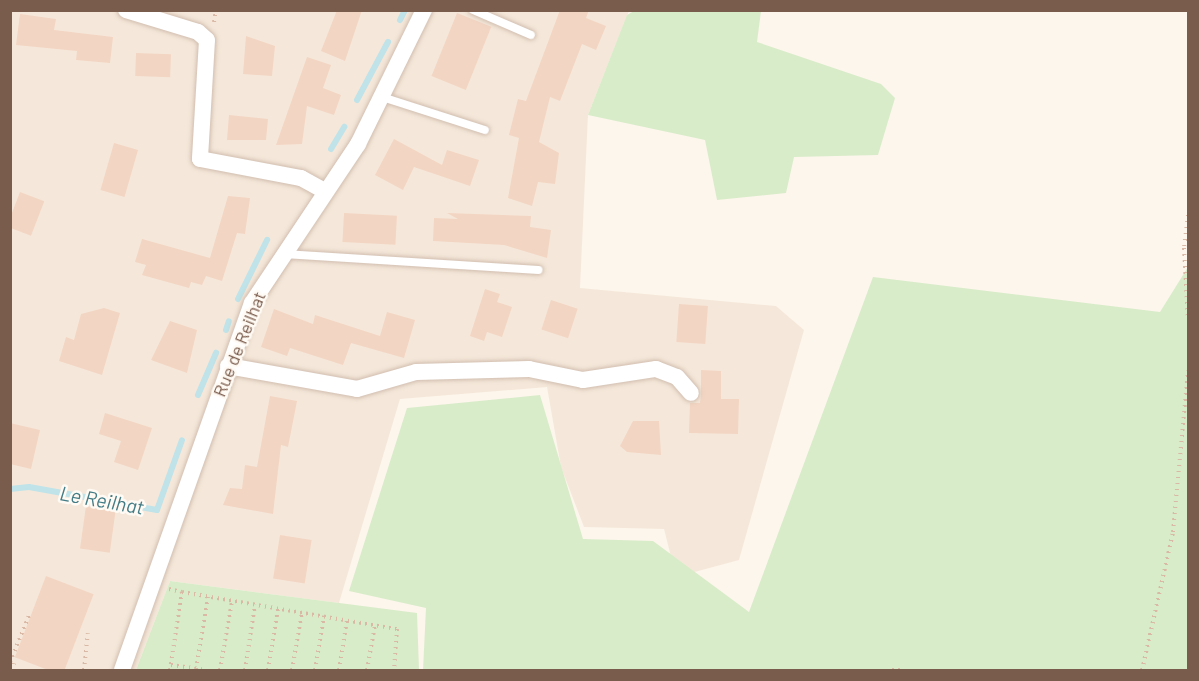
<!DOCTYPE html>
<style>
body{margin:0}
#map{position:relative;width:1199px;height:681px;overflow:hidden;background:#fdf6ec;font-family:Barlow,sans-serif}
div>[style]{position:absolute}
.residential>*{inset:0;background:#f5e8da}
.green>*{inset:0;background:#d8ecc9}
.stream>*{height:6px;margin:-3px;padding:0 3px;transform-origin:3px;border-radius:3px;background:#bfe3e8}
.building>*{inset:0;background:#f3d5c3;transform-origin:0 0}
.path>*{height:4px;margin-top:-2px;transform-origin:0;background:repeating-linear-gradient(90deg,#d9b8a5 0 1.5px,transparent 0 6px)}
.roads{filter:drop-shadow(0 0 2px #d1beb0) drop-shadow(0 0 2px #d1beb0)}
.lane>*{height:8px;margin:-4px;padding:0 4px;transform-origin:4px;border-radius:4px;background:#fff}
.street>*{height:16px;margin:-8px;padding:0 8px;transform-origin:8px;border-radius:8px;background:#fff}
span{translate:-50% -50%;white-space:nowrap;text-align:center;line-height:1.15;-webkit-text-stroke:5px #fffaf3;paint-order:stroke}
.street-label{font-size:18px;color:#7a5c4d}
.water-label{font-size:20px;color:#437c86;font-style:italic}
.frame{position:absolute;inset:0;border:12px solid #7a5c4d;pointer-events:none}
</style>
<div id="map">
<div class="residential">
<div style="clip-path:polygon(10px 11px,629px 11px,588px 115px,580px 288px,776px 306px,804px 330px,739px 560px,676px 577px,664px 529px,584px 527px,561px 467px,547px 387px,400px 399px,339px 603px,170px 581px,136px 670px,11px 670px)"></div>
</div>
<div class="green">
<div style="clip-path:polygon(634px 11px,761px 11px,757px 42px,881px 84px,895px 98px,878px 155px,794px 157px,786px 193px,717px 200px,705px 140px,588px 115px,627px 15px)"></div>
<div style="clip-path:polygon(1188px 267px,1188px 670px,423px 670px,426px 608px,349px 591px,407px 408px,540px 395px,583px 539px,653px 541px,749px 612px,873px 277px,1160px 312px)"></div>
<div style="clip-path:polygon(170px 581px,417px 613px,419px 670px,136px 670px)"></div>
</div>
<div class="stream">
<div style="left:400px;top:20px;width:11px;rotate:-63deg"></div>
<div style="left:357px;top:100px;width:66px;rotate:-61.9deg"></div>
<div style="left:331px;top:149px;width:26px;rotate:-59deg"></div>
<div style="left:238px;top:299px;width:66px;rotate:-63.8deg"></div>
<div style="left:226px;top:330px;width:9px;rotate:-72deg"></div>
<div style="left:198px;top:395px;width:46px;rotate:-66.8deg"></div>
<div style="left:10px;top:489px;width:19px;rotate:-6deg"></div>
<div style="left:29px;top:487px;width:130px;rotate:10.2deg"></div>
<div style="left:157px;top:510px;width:74px;rotate:-70.3deg"></div>
</div>
<div class="building">
<div style="clip-path:polygon(337px 10px,362px 10px,345px 61px,321px 51px)"></div>
<div style="clip-path:polygon(560px 10px,589px 10px,586px 18px,606px 26px,596px 50px,582px 44px,560px 101px,550px 97px,539px 142px,559px 153px,555px 184px,538px 182px,532px 206px,508px 198px,519px 138px,509px 135px,518px 99px,526px 101px)"></div>
<div style="left:457px;top:13px;width:37px;height:68px;rotate:22deg"></div>
<div style="clip-path:polygon(20px 14px,56px 19px,54px 30px,113px 37px,110px 63px,76px 60px,77px 51px,16px 45px)"></div>
<div style="clip-path:polygon(246px 36px,275px 46px,272px 76px,243px 74px)"></div>
<div style="left:136px;top:53px;width:35px;height:23px;rotate:2deg"></div>
<div style="clip-path:polygon(307px 57px,331px 65px,323px 88px,341px 95px,334px 115px,307px 106px,302px 144px,276px 145px)"></div>
<div style="clip-path:polygon(229px 115px,268px 119px,266px 140px,227px 140px)"></div>
<div style="clip-path:polygon(394px 139px,442px 165px,447px 150px,479px 160px,470px 186px,414px 167px,403px 190px,375px 175px)"></div>
<div style="left:114px;top:143px;width:25px;height:49px;rotate:16deg"></div>
<div style="left:20px;top:192px;width:26px;height:37px;rotate:21deg"></div>
<div style="clip-path:polygon(228px 196px,250px 198px,245px 234px,237px 233px,222px 281px,206px 276px,202px 285px,191px 282px,189px 288px,142px 275px,146px 265px,135px 262px,142px 239px,210px 258px)"></div>
<div style="left:344px;top:213px;width:53px;height:29px;rotate:3deg"></div>
<div style="clip-path:polygon(447px 213px,531px 216px,530px 227px,551px 230px,547px 258px,504px 245px,433px 241px,434px 218px,458px 219px)"></div>
<div style="clip-path:polygon(485px 289px,500px 294px,497px 302px,512px 307px,502px 337px,487px 332px,484px 341px,470px 336px)"></div>
<div style="left:551px;top:300px;width:28px;height:31px;rotate:18deg"></div>
<div style="left:679px;top:304px;width:29px;height:38px;rotate:4deg"></div>
<div style="clip-path:polygon(104px 308px,120px 313px,102px 375px,59px 361px,66px 337px,74px 340px,81px 314px)"></div>
<div style="clip-path:polygon(274px 309px,313px 324px,315px 315px,380px 336px,387px 312px,415px 320px,404px 358px,351px 343px,343px 365px,290px 348px,287px 356px,261px 347px)"></div>
<div style="clip-path:polygon(170px 321px,197px 330px,187px 373px,151px 360px)"></div>
<div style="clip-path:polygon(701px 370px,721px 371px,721px 399px,739px 399px,738px 434px,689px 433px,690px 403px,700px 403px,701px 396px)"></div>
<div style="clip-path:polygon(270px 396px,297px 401px,288px 447px,281px 445px,273px 514px,223px 505px,230px 488px,242px 489px,245px 465px,257px 467px)"></div>
<div style="clip-path:polygon(105px 413px,152px 428px,138px 470px,114px 462px,121px 441px,99px 434px)"></div>
<div style="clip-path:polygon(633px 421px,659px 421px,661px 455px,627px 452px,620px 446px)"></div>
<div style="clip-path:polygon(10px 423px,40px 430px,31px 469px,10px 464px)"></div>
<div style="left:86px;top:506px;width:30px;height:43px;rotate:8deg"></div>
<div style="left:280px;top:535px;width:32px;height:44px;rotate:9deg"></div>
<div style="left:46px;top:576px;width:51px;height:87px;rotate:21deg"></div>
</div>
<div class="path">
<div style="left:214px;top:22px;width:12px;rotate:-81deg"></div>
<div style="left:1188px;top:215px;width:33px;rotate:97deg"></div>
<div style="left:1184px;top:248px;width:71px;rotate:86.8deg"></div>
<div style="left:169px;top:589px;width:13px;rotate:13deg"></div>
<div style="left:10px;top:662px;width:53px;rotate:-67.8deg"></div>
<div style="left:171px;top:665px;width:36px;rotate:8deg"></div>
<div style="left:196px;top:669px;width:73px;rotate:-80.5deg"></div>
<div style="left:12px;top:670px;width:7px;rotate:-74deg"></div>
<div style="left:84px;top:670px;width:37px;rotate:-84deg"></div>
<div style="left:170px;top:670px;width:79px;rotate:-81.3deg"></div>
<div style="left:182px;top:592px;width:218px;rotate:9.8deg"></div>
<div style="left:397px;top:629px;width:41px;rotate:94.2deg"></div>
<div style="left:220px;top:670px;width:70px;rotate:-80.1deg"></div>
<div style="left:245px;top:670px;width:66px;rotate:-81.3deg"></div>
<div style="left:268px;top:670px;width:62px;rotate:-80.7deg"></div>
<div style="left:292px;top:670px;width:59px;rotate:-80.2deg"></div>
<div style="left:315px;top:670px;width:55px;rotate:-80.5deg"></div>
<div style="left:339px;top:670px;width:51px;rotate:-80.9deg"></div>
<div style="left:367px;top:670px;width:46px;rotate:-79.9deg"></div>
<div style="left:892px;top:670px;width:11px"></div>
<div style="left:1142px;top:670px;width:141px;rotate:-77.3deg"></div>
<div style="left:1173px;top:532px;width:162px;rotate:-84.7deg"></div>
</div>
<div class="roads">
<div class="lane">
<div style="left:473px;top:10px;width:63px;rotate:23.3deg"></div>
<div style="left:382px;top:97px;width:108px;rotate:17.8deg"></div>
<div style="left:284px;top:254px;width:255px;rotate:3.6deg"></div>
</div>
<div class="street">
<div style="left:126px;top:10px;width:75px;rotate:17deg"></div>
<div style="left:198px;top:32px;width:12px;rotate:42deg"></div>
<div style="left:207px;top:40px;width:119px;rotate:93.4deg"></div>
<div style="left:200px;top:159px;width:103px;rotate:10.7deg"></div>
<div style="left:301px;top:178px;width:25px;rotate:29deg"></div>
<div style="left:228px;top:366px;width:131px;rotate:10.1deg"></div>
<div style="left:357px;top:389px;width:61px;rotate:-16.1deg"></div>
<div style="left:416px;top:372px;width:113px;rotate:-1.5deg"></div>
<div style="left:529px;top:369px;width:55px;rotate:11.5deg"></div>
<div style="left:583px;top:380px;width:74px;rotate:-8.6deg"></div>
<div style="left:656px;top:369px;width:22px;rotate:21deg"></div>
<div style="left:677px;top:377px;width:21px;rotate:49deg"></div>
<div style="left:122px;top:670px;width:389px;rotate:-70.5deg"></div>
<div style="left:252px;top:303px;width:191px;rotate:-56.3deg"></div>
<div style="left:358px;top:144px;width:149px;rotate:-63.8deg"></div>
</div>
</div>
<div class="street-label">
<span style="left:239px;top:344px;rotate:-68deg">Rue de Reilhat</span>
</div>
<div class="water-label">
<span style="left:102px;top:500px;rotate:10deg">Le Reilhat</span>
</div>
<div class="frame"></div>
</div>
